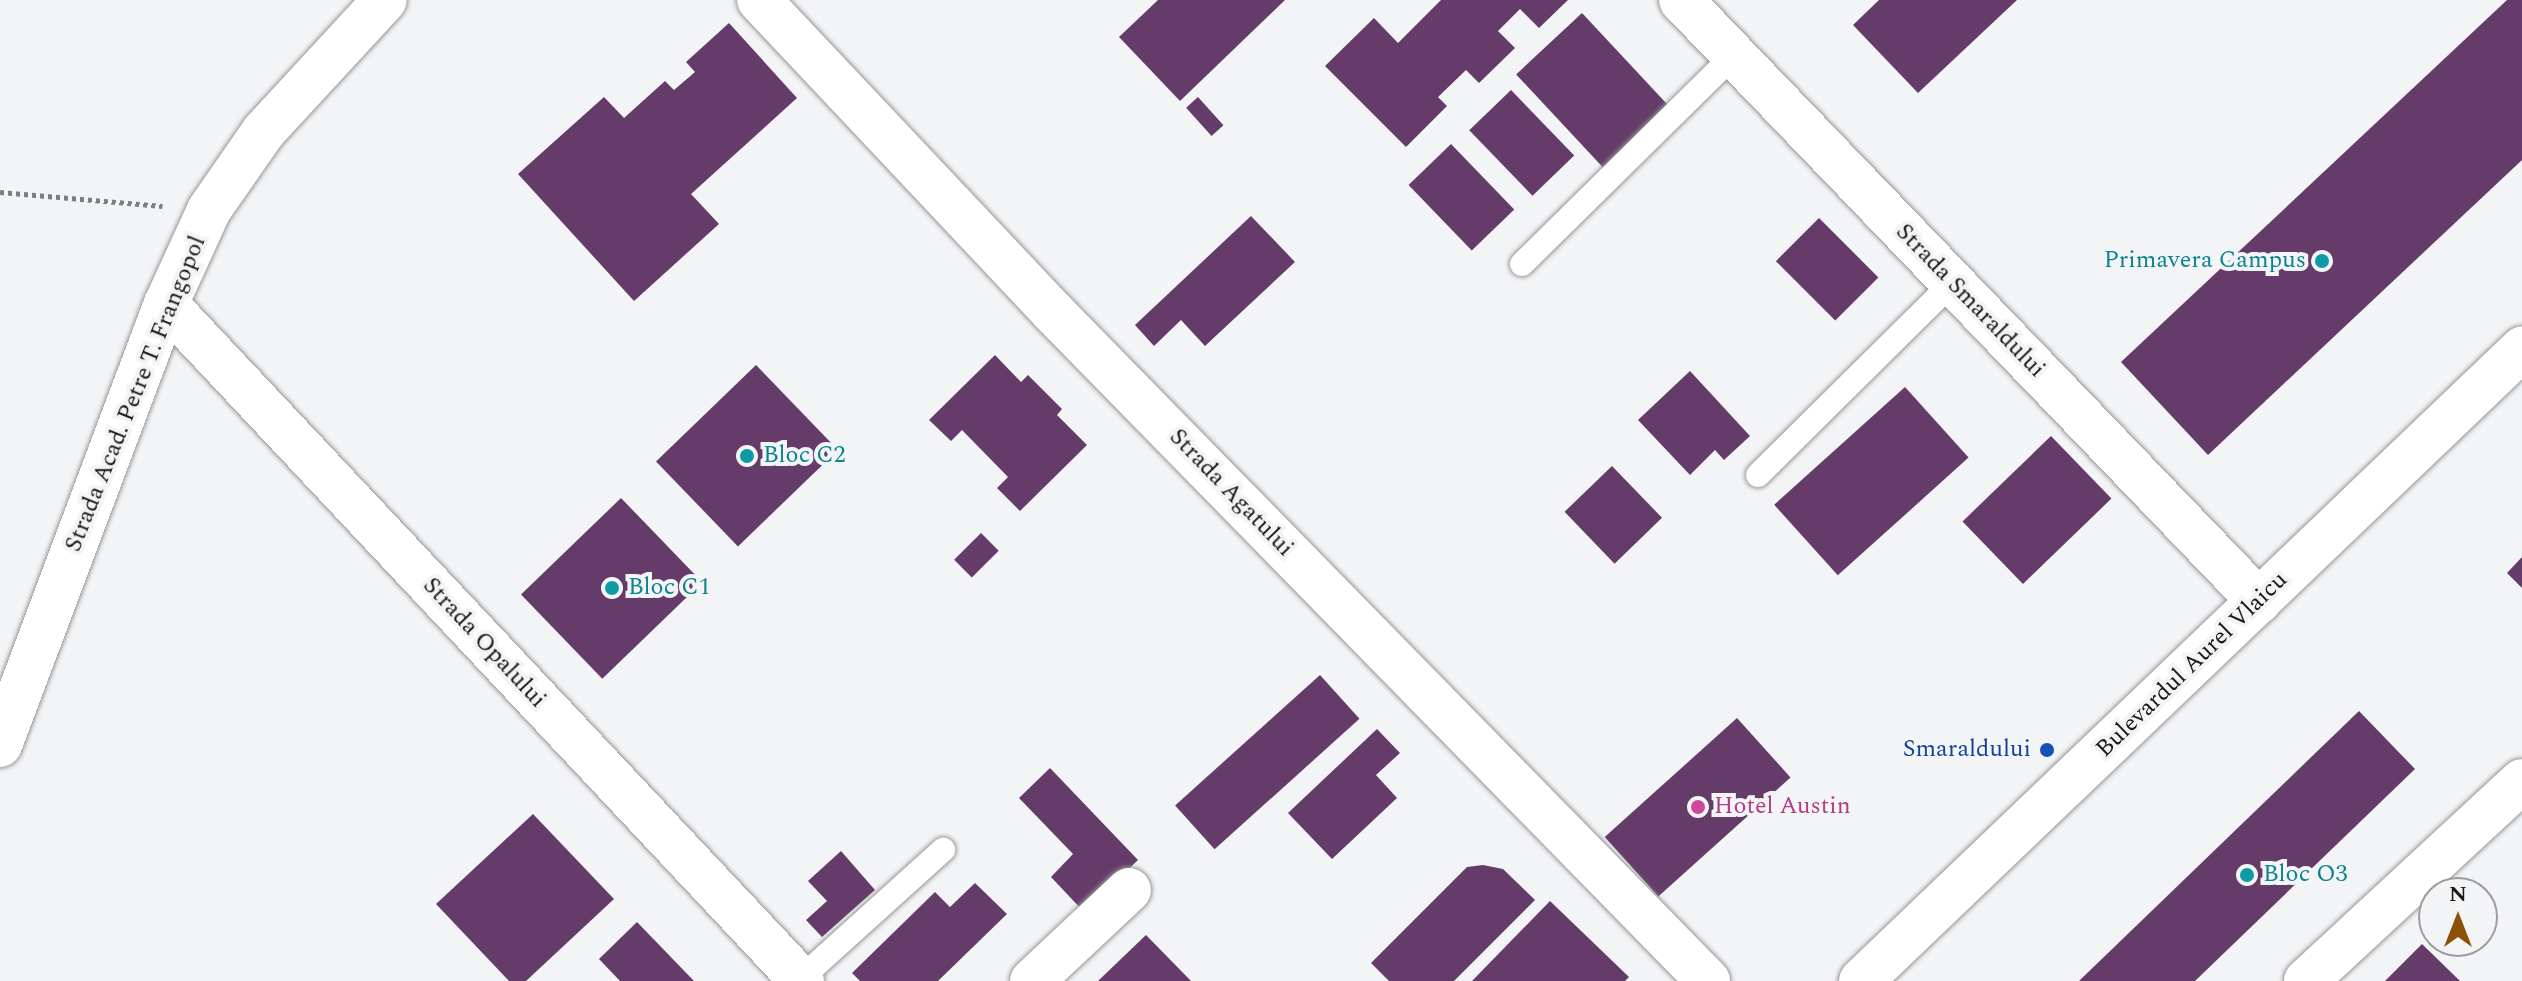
<!DOCTYPE html>
<style>
body{margin:0}
#map{position:relative;width:2522px;height:981px;overflow:hidden;background:#f3f4f6;font-family:Spectral,serif}
div>[style]{position:absolute}
.building>*{inset:0;background:#653c69;transform-origin:0 0}
.path>*{height:5px;margin-top:-2.5px;transform-origin:0;background:repeating-linear-gradient(90deg,#7d7e7f 0 4px,transparent 0 8px)}
.roads{filter:drop-shadow(0 0 2px #959698) drop-shadow(0 0 2px #959698)}
.service>*{height:24px;margin:-12px;padding:0 12px;transform-origin:12px;border-radius:12px;background:#fff}
.minor>*{height:44px;margin:-22px;padding:0 22px;transform-origin:22px;border-radius:22px;background:#fff}
.secondary>*{height:44px;margin:-22px;padding:0 22px;transform-origin:22px;border-radius:22px;background:#fff}
.dots>*{width:22px;height:22px;translate:-50% -50%;box-sizing:border-box;border:4px solid #f3f4f6;border-radius:50%}
span{translate:-50% -50%;white-space:nowrap;text-align:center;line-height:1.15;-webkit-text-stroke:8px #f3f4f6;paint-order:stroke}
.culture-label{font-size:24px;color:#0d838f}
.right{translate:-100% -50%;text-align:right}
.left{translate:0 -50%;text-align:left}
.street-label{font-size:24px;color:#19191a}
.transit-label{font-size:24px;color:#164399}
.hotel-label{font-size:24px;color:#b23c85}
.north{position:absolute;left:2418px;top:877px;width:80px;height:80px;box-sizing:border-box;background:#f3f4f6;border:2px solid #9c9c9e;border-radius:50%;rotate:0deg;font-size:22px;font-weight:700;line-height:32px;text-align:center;color:#19191a}
.north::after{content:'';display:block;margin:auto;width:28px;height:36px;background:#8b5109;clip-path:polygon(50% 0,100% 100%,50% 72%,0 100%)}
</style>
<div id="map">
<div class="building">
<div style="clip-path:polygon(1158px 0,1285px 0,1180px 101px,1119px 37px)"></div>
<div style="clip-path:polygon(1441px 0,1568px 0,1539px 28px,1520px 9px,1498px 31px,1515px 48px,1479px 83px,1466px 70px,1438px 97px,1447px 106px,1406px 147px,1325px 66px,1374px 18px,1398px 43px)"></div>
<div style="clip-path:polygon(1879px 0,2017px 0,1918px 93px,1853px 25px)"></div>
<div style="clip-path:polygon(2507px 0,2522px 0,2522px 160px,2208px 455px,2121px 362px)"></div>
<div style="left:1582px;top:13px;width:128px;height:90px;rotate:47deg"></div>
<div style="clip-path:polygon(729px 23px,797px 98px,691px 194px,719px 224px,634px 301px,518px 174px,604px 97px,624px 118px,665px 81px,674px 90px,695px 72px,686px 62px)"></div>
<div style="left:1511px;top:90px;width:91px;height:58px;rotate:46deg"></div>
<div style="left:1198px;top:97px;width:38px;height:16px;rotate:48deg"></div>
<div style="left:1451px;top:144px;width:91px;height:59px;rotate:46deg"></div>
<div style="clip-path:polygon(1251px 216px,1295px 262px,1205px 346px,1181px 320px,1154px 346px,1135px 325px)"></div>
<div style="left:1819px;top:218px;width:84px;height:61px;rotate:45deg"></div>
<div style="clip-path:polygon(995px 355px,1021px 382px,1028px 375px,1062px 409px,1057px 415px,1087px 445px,1020px 511px,997px 488px,1008px 477px,962px 430px,951px 441px,929px 420px)"></div>
<div style="left:756px;top:365px;width:118px;height:139px;rotate:46deg"></div>
<div style="clip-path:polygon(1690px 371px,1750px 436px,1724px 460px,1715px 450px,1690px 475px,1638px 420px)"></div>
<div style="left:1905px;top:387px;width:95px;height:176px;rotate:48deg"></div>
<div style="left:2051px;top:436px;width:87px;height:123px;rotate:46deg"></div>
<div style="left:1612px;top:466px;width:72px;height:66px;rotate:46deg"></div>
<div style="left:621px;top:498px;width:117px;height:139px;rotate:46deg"></div>
<div style="left:981px;top:533px;width:25px;height:38px;rotate:45deg"></div>
<div style="clip-path:polygon(2522px 557px,2522px 588px,2507px 573px)"></div>
<div style="left:1320px;top:675px;width:59px;height:195px;rotate:48deg"></div>
<div style="clip-path:polygon(2359px 711px,2415px 769px,2195px 981px,2079px 981px)"></div>
<div style="left:1737px;top:718px;width:80px;height:178px;rotate:48deg"></div>
<div style="clip-path:polygon(1377px 729px,1400px 753px,1376px 775px,1397px 798px,1332px 859px,1288px 813px)"></div>
<div style="clip-path:polygon(1050px 768px,1138px 860px,1084px 912px,1051px 877px,1073px 854px,1019px 798px)"></div>
<div style="clip-path:polygon(533px 814px,614px 899px,526px 981px,509px 981px,436px 904px)"></div>
<div style="clip-path:polygon(841px 851px,875px 890px,822px 937px,806px 920px,827px 901px,808px 881px)"></div>
<div style="clip-path:polygon(1483px 865px,1503px 869px,1535px 900px,1454px 981px,1389px 981px,1371px 963px,1467px 867px)"></div>
<div style="clip-path:polygon(975px 883px,1007px 914px,938px 981px,860px 981px,852px 973px,935px 892px,950px 907px)"></div>
<div style="clip-path:polygon(1550px 901px,1629px 977px,1625px 981px,1472px 981px)"></div>
<div style="clip-path:polygon(637px 922px,694px 981px,620px 981px,599px 959px)"></div>
<div style="clip-path:polygon(1146px 935px,1191px 981px,1098px 981px)"></div>
<div style="clip-path:polygon(2422px 944px,2460px 981px,2385px 981px)"></div>
</div>
<div class="path">
<div style="left:0;top:192px;width:163px;rotate:4.9deg"></div>
</div>
<div class="roads">
<div class="service">
<div style="left:1522px;top:264px;width:298px;rotate:-44.6deg"></div>
<div style="left:1758px;top:475px;width:273px;rotate:-44.7deg"></div>
<div style="left:800px;top:979px;width:193px;rotate:-42.1deg"></div>
</div>
<div class="minor">
<div style="left:759px;top:0;width:426px;rotate:46.7deg"></div>
<div style="left:1051px;top:310px;width:939px;rotate:45.6deg"></div>
<div style="left:1681px;top:0;width:834px;rotate:46.12deg"></div>
<div style="left:166px;top:304px;width:929px;rotate:46.79deg"></div>
<div style="left:0;top:745px;width:471px;rotate:-69.4deg"></div>
<div style="left:166px;top:304px;width:103px;rotate:-65.4deg"></div>
<div style="left:209px;top:210px;width:96px;rotate:-55.2deg"></div>
<div style="left:264px;top:131px;width:178px;rotate:-47.3deg"></div>
<div style="left:1032px;top:981px;width:133px;rotate:-43.2deg"></div>
<div style="left:2306px;top:981px;width:294px;rotate:-42.8deg"></div>
</div>
<div class="secondary">
<div style="left:1861px;top:981px;width:915px;rotate:-43.72deg"></div>
</div>
</div>
<div class="dots">
<div style="left:2322px;top:261px;background:#0f9aa8"></div>
<div style="left:747px;top:456px;background:#0f9aa8"></div>
<div style="left:612px;top:588px;background:#0f9aa8"></div>
<div style="left:2047px;top:750px;background:#1a4fb4"></div>
<div style="left:1698px;top:807px;background:#d1479c"></div>
<div style="left:2247px;top:875px;background:#0f9aa8"></div>
</div>
<div class="culture-label">
<span class="right" style="left:2306px;top:261px">Primavera Campus</span>
<span class="left" style="left:763px;top:456px">Bloc C2</span>
<span class="left" style="left:628px;top:588px">Bloc C1</span>
<span class="left" style="left:2263px;top:875px">Bloc O3</span>
</div>
<div class="street-label">
<span style="left:1970px;top:301px;rotate:46deg">Strada Smaraldului</span>
<span style="left:136px;top:394px;rotate:-68deg">Strada Acad. Petre T. Frangopol</span>
<span style="left:1231px;top:493px;rotate:46deg">Strada Agatului</span>
<span style="left:484px;top:643px;rotate:47deg">Strada Opalului</span>
<span style="left:2192px;top:665px;rotate:-44deg">Bulevardul Aurel Vlaicu</span>
</div>
<div class="transit-label">
<span class="right" style="left:2031px;top:750px">Smaraldului</span>
</div>
<div class="hotel-label">
<span class="left" style="left:1714px;top:807px">Hotel Austin</span>
</div>
<div class="north">N</div>
</div>
